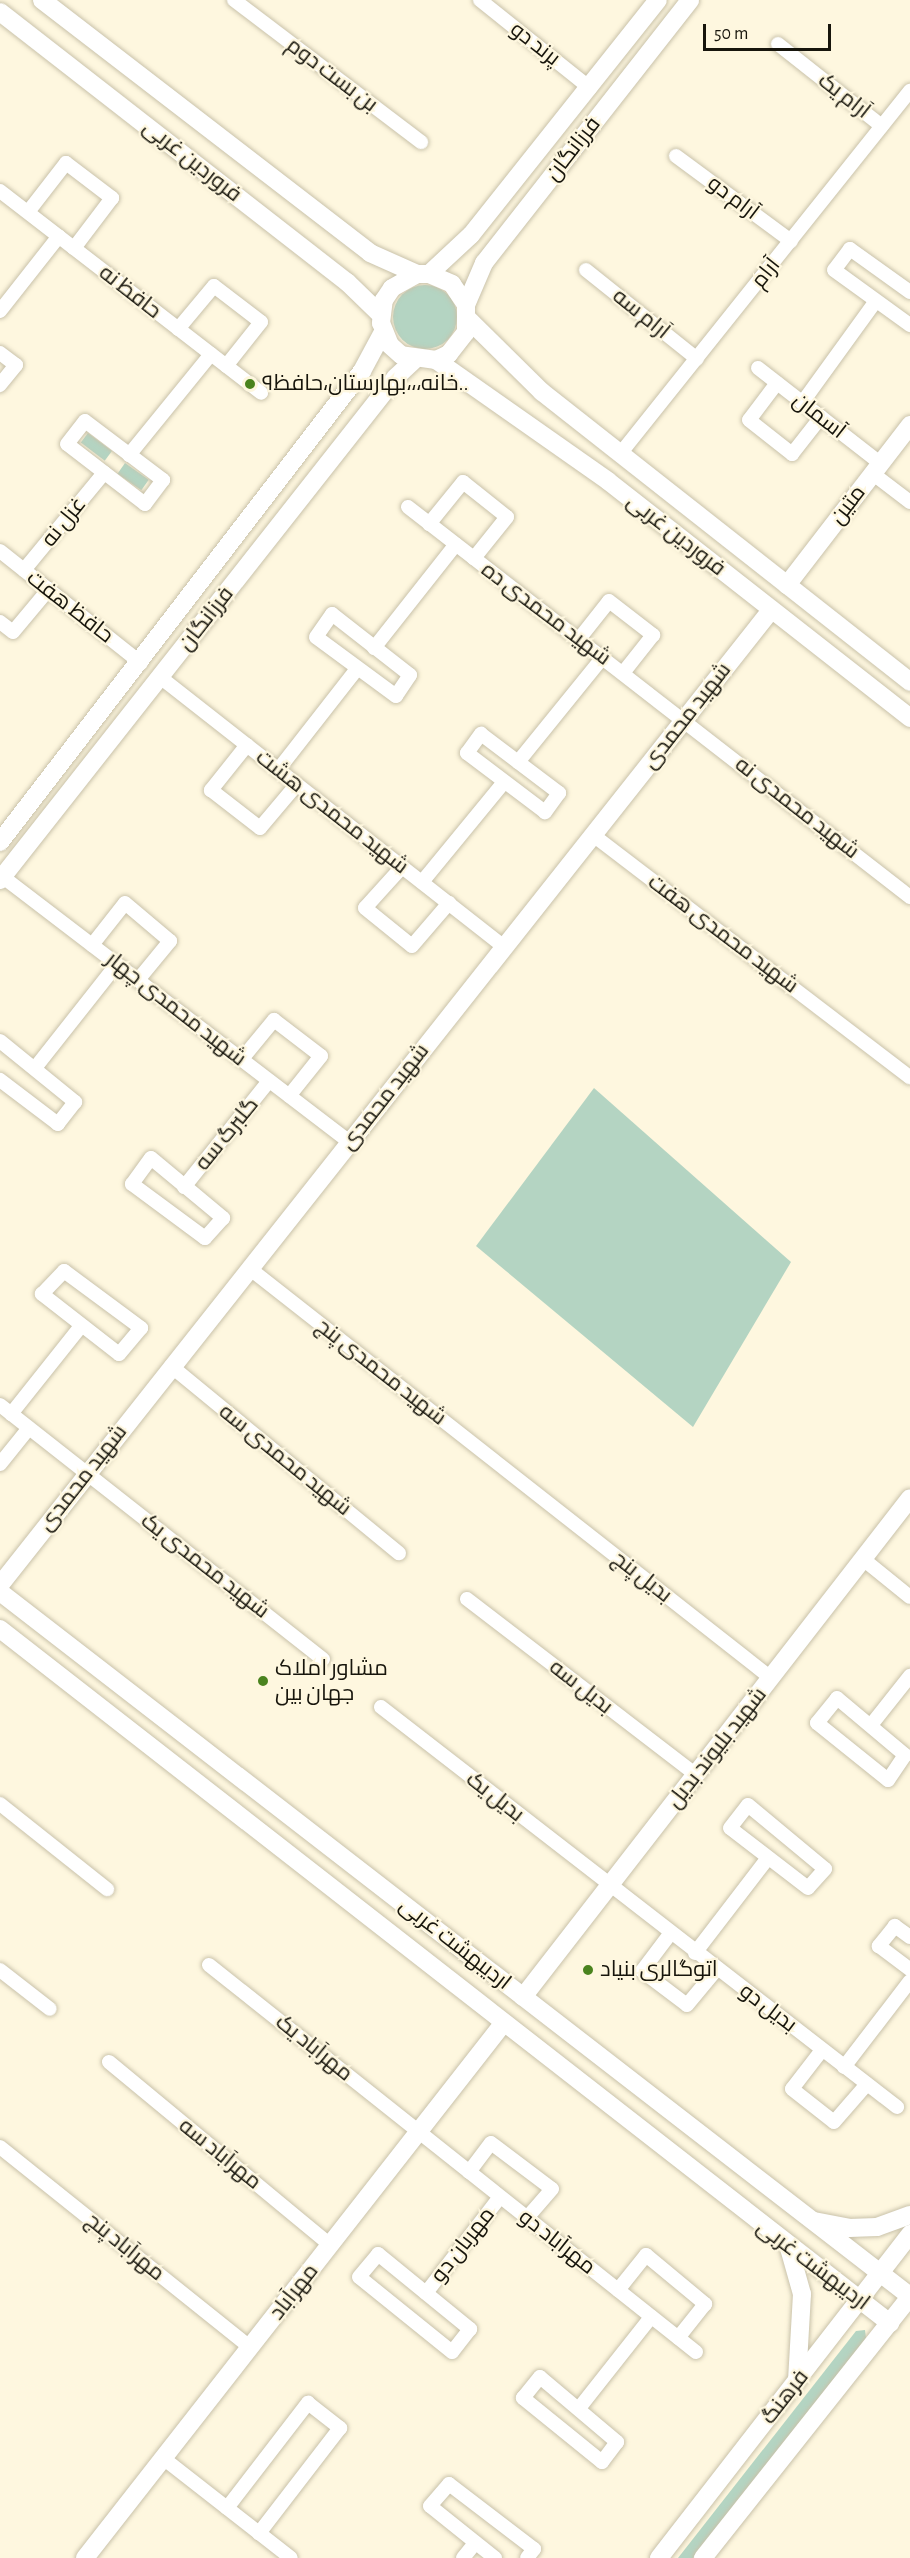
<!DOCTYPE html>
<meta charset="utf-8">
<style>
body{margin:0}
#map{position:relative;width:910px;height:2558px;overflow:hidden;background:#fef7df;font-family:"Alegreya Sans",Cairo,sans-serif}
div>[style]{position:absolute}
.green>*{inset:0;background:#b4d4c2;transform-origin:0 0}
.round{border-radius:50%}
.roads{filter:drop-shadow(0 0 2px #c9c2aa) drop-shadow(0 0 2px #c9c2aa)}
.street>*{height:14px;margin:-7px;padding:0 7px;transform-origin:7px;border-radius:7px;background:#fff}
.secondary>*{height:18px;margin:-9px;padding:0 9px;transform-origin:9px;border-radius:9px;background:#fff}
.dots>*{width:16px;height:16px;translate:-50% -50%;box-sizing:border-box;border:3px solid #fef7df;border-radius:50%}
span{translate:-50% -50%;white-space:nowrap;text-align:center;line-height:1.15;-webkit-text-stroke:4.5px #fef7df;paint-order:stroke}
.street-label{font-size:22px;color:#17150c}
.poi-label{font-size:22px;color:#17150c}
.left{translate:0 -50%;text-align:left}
.scale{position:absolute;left:703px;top:24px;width:128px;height:27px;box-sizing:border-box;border:3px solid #17150c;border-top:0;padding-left:8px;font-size:18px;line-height:21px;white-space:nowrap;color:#17150c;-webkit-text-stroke:4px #fef7df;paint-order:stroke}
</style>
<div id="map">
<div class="green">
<div class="round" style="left:393px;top:285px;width:64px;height:64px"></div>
<div style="left:88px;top:433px;width:30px;height:12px;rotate:37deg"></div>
<div style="left:125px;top:463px;width:29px;height:13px;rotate:35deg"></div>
<div style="clip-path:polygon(594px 1088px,791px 1262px,693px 1427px,476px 1246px)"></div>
<div style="clip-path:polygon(865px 2330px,866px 2338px,693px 2558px,678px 2558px,856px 2331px)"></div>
</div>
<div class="roads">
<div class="street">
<div style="left:234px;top:0;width:235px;rotate:37.2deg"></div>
<div style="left:480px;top:0;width:141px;rotate:38.7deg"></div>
<div style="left:778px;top:44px;width:132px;rotate:38.3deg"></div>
<div style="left:676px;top:156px;width:143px;rotate:36.5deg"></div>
<div style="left:0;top:191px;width:330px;rotate:37.7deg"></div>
<div style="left:28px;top:212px;width:62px;rotate:-52.2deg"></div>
<div style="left:66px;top:163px;width:58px;rotate:37.3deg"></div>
<div style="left:112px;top:198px;width:63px;rotate:127.2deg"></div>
<div style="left:586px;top:270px;width:142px;rotate:38.7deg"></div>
<div style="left:910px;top:292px;width:74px;rotate:-144.4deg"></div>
<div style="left:850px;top:249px;width:26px;rotate:127deg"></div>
<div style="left:834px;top:270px;width:94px;rotate:35.9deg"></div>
<div style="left:0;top:311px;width:95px;rotate:-51.8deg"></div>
<div style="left:178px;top:329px;width:56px;rotate:-50.1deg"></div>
<div style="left:214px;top:286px;width:59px;rotate:37.5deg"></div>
<div style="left:261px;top:322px;width:56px;rotate:128.5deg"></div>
<div style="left:0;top:353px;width:20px;rotate:37deg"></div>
<div style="left:16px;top:365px;width:26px;rotate:129deg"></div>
<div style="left:758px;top:368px;width:155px;rotate:37.9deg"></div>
<div style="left:777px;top:383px;width:46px;rotate:127.1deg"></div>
<div style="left:749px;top:420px;width:55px;rotate:38.3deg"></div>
<div style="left:792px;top:454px;width:47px;rotate:-51.9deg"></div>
<div style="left:802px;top:403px;width:125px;rotate:-54.1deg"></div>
<div style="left:85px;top:421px;width:98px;rotate:37.1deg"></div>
<div style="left:163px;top:480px;width:30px;rotate:127deg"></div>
<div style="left:145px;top:504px;width:98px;rotate:-142.4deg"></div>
<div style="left:67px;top:444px;width:29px;rotate:-52deg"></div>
<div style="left:620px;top:454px;width:465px;rotate:-51.4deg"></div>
<div style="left:129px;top:455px;width:130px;rotate:-50.9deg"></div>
<div style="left:872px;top:473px;width:48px;rotate:37.3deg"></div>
<div style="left:408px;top:507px;width:636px;rotate:37.84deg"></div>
<div style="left:429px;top:524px;width:54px;rotate:-51deg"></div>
<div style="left:463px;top:482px;width:56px;rotate:38.5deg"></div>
<div style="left:507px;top:517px;width:53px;rotate:128.8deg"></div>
<div style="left:0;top:551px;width:180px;rotate:38.5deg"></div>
<div style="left:24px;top:570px;width:126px;rotate:-50.5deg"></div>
<div style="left:332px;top:614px;width:99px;rotate:38deg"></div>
<div style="left:410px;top:675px;width:25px;rotate:124deg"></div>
<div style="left:396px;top:696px;width:99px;rotate:-143.6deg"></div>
<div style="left:316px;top:637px;width:28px;rotate:-55deg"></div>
<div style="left:0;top:622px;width:16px;rotate:38deg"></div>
<div style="left:13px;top:632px;width:56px;rotate:-50.1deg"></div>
<div style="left:579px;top:639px;width:48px;rotate:-51.7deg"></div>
<div style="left:609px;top:601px;width:56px;rotate:37.7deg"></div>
<div style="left:653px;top:635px;width:48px;rotate:128.3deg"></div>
<div style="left:374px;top:648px;width:132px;rotate:-51.7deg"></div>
<div style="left:160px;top:677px;width:437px;rotate:38.1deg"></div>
<div style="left:481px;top:734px;width:98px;rotate:37.1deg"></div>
<div style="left:559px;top:793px;width:24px;rotate:126deg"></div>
<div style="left:545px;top:812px;width:98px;rotate:-142.9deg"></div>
<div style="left:467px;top:753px;width:24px;rotate:-54deg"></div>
<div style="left:247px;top:745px;width:58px;rotate:128.7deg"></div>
<div style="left:211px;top:790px;width:62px;rotate:37.8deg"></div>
<div style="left:260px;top:828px;width:57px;rotate:-49.9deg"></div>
<div style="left:518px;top:762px;width:135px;rotate:-51deg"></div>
<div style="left:278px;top:770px;width:128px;rotate:-52deg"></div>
<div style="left:593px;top:835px;width:399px;rotate:37.4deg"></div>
<div style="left:402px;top:867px;width:55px;rotate:132.1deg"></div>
<div style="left:365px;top:908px;width:60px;rotate:39deg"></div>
<div style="left:412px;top:946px;width:57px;rotate:-49.3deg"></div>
<div style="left:3px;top:877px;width:436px;rotate:37.4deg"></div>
<div style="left:422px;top:882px;width:129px;rotate:-50.6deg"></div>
<div style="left:92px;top:945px;width:53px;rotate:-51.8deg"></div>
<div style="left:125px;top:903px;width:59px;rotate:40.2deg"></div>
<div style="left:170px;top:941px;width:50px;rotate:129.4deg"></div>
<div style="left:0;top:1041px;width:97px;rotate:39.1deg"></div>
<div style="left:75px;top:1102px;width:28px;rotate:128deg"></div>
<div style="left:58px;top:1124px;width:73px;rotate:-142.8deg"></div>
<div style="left:241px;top:1060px;width:52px;rotate:-50.5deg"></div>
<div style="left:274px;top:1020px;width:59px;rotate:37.5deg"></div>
<div style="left:321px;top:1056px;width:51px;rotate:128.7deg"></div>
<div style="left:35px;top:1068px;width:132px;rotate:-51.7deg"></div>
<div style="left:151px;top:1158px;width:94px;rotate:39.8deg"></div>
<div style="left:223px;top:1218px;width:27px;rotate:132deg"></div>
<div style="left:205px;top:1238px;width:91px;rotate:-143.5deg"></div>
<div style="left:132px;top:1184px;width:32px;rotate:-54deg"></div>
<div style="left:184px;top:1187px;width:136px;rotate:-51.3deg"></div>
<div style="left:249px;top:1268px;width:664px;rotate:38.15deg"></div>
<div style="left:64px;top:1271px;width:96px;rotate:36.5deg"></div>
<div style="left:141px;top:1328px;width:34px;rotate:130deg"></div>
<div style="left:119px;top:1354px;width:98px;rotate:-142.1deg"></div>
<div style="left:42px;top:1294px;width:32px;rotate:-46deg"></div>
<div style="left:171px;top:1366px;width:295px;rotate:39.4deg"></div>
<div style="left:0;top:1405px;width:411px;rotate:38.2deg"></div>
<div style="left:11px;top:1414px;width:112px;rotate:-51.5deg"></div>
<div style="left:0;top:1464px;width:46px;rotate:-51.1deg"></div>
<div style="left:863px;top:1559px;width:60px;rotate:39deg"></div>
<div style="left:467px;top:1599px;width:289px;rotate:37.5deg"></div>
<div style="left:837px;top:1698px;width:89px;rotate:40deg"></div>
<div style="left:905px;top:1755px;width:30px;rotate:124deg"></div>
<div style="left:888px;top:1780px;width:91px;rotate:-141.2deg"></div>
<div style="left:817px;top:1723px;width:32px;rotate:-51deg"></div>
<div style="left:381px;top:1707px;width:653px;rotate:37.78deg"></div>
<div style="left:871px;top:1725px;width:63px;rotate:-51.5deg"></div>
<div style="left:0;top:1804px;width:137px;rotate:38.5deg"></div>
<div style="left:748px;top:1805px;width:100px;rotate:39.7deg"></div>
<div style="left:825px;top:1869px;width:25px;rotate:132deg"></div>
<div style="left:808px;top:1888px;width:98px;rotate:-142.4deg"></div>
<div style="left:730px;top:1828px;width:29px;rotate:-52deg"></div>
<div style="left:670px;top:1934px;width:46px;rotate:127.1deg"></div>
<div style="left:642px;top:1971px;width:56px;rotate:37.1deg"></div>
<div style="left:687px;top:2005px;width:47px;rotate:-50.2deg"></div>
<div style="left:910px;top:1937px;width:19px;rotate:-144deg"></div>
<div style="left:895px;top:1926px;width:26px;rotate:129deg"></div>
<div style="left:879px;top:1946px;width:39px;rotate:37deg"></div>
<div style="left:695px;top:1953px;width:118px;rotate:-52.5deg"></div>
<div style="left:209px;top:1965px;width:622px;rotate:38.47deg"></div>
<div style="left:0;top:1970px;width:63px;rotate:38deg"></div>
<div style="left:822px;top:2050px;width:49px;rotate:127.6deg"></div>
<div style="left:792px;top:2089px;width:53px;rotate:38.2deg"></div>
<div style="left:834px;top:2122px;width:50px;rotate:-49deg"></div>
<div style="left:109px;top:2062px;width:287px;rotate:39.6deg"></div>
<div style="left:844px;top:2067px;width:108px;rotate:-52.5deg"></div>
<div style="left:0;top:2147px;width:320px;rotate:38.7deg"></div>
<div style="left:469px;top:2172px;width:36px;rotate:-53deg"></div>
<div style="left:491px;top:2143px;width:76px;rotate:37deg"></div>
<div style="left:552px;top:2189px;width:38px;rotate:131deg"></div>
<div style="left:378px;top:2254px;width:119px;rotate:39.2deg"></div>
<div style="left:470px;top:2329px;width:29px;rotate:128deg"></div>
<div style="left:452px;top:2352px;width:119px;rotate:-141.1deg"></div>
<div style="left:359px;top:2277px;width:30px;rotate:-50deg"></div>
<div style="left:618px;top:2290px;width:45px;rotate:-51.3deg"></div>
<div style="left:646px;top:2255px;width:77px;rotate:39.7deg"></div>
<div style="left:705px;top:2304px;width:43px;rotate:128.5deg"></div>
<div style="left:426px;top:2293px;width:121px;rotate:-52.4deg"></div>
<div style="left:540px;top:2377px;width:101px;rotate:40.2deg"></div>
<div style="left:617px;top:2442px;width:25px;rotate:127deg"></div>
<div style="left:602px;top:2462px;width:102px;rotate:-141deg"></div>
<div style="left:523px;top:2398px;width:27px;rotate:-51deg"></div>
<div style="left:580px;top:2407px;width:115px;rotate:-51.7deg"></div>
<div style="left:163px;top:2458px;width:162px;rotate:38deg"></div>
<div style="left:227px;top:2508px;width:133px;rotate:-52.4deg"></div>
<div style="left:308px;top:2403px;width:41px;rotate:38deg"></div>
<div style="left:340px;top:2428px;width:133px;rotate:127.6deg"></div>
<div style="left:463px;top:2558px;width:19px;rotate:-51deg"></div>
<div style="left:495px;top:2558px;width:83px;rotate:-141.3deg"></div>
<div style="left:430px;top:2506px;width:29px;rotate:-49deg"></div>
<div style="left:449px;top:2484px;width:107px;rotate:37.4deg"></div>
<div style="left:534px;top:2549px;width:11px;rotate:128deg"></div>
</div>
<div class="secondary">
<div style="left:42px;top:0;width:414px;rotate:37.6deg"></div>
<div style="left:370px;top:253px;width:51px;rotate:24.1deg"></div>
<div style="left:417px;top:274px;width:12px"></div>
<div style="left:429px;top:274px;width:25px;rotate:23deg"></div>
<div style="left:452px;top:284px;width:25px;rotate:56deg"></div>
<div style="left:466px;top:305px;width:27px;rotate:90deg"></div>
<div style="left:466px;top:332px;width:28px;rotate:128deg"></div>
<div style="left:449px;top:354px;width:14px;rotate:155deg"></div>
<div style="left:436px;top:360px;width:35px;rotate:-172deg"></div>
<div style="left:401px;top:355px;width:15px;rotate:-138deg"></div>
<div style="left:390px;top:345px;width:24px;rotate:-112deg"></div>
<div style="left:381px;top:323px;width:23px;rotate:-83deg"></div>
<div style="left:384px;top:300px;width:14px;rotate:-56deg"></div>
<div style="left:392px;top:288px;width:29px;rotate:-29deg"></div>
<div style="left:0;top:12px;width:440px;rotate:37.9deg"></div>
<div style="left:347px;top:282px;width:46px;rotate:44.1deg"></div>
<div style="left:429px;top:274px;width:57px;rotate:-42.9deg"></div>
<div style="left:471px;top:235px;width:300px;rotate:-51.5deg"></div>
<div style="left:466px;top:305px;width:46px;rotate:-66.8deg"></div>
<div style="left:484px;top:263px;width:334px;rotate:-51.9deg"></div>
<div style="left:468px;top:319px;width:104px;rotate:44.6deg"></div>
<div style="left:542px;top:392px;width:469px;rotate:38.2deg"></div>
<div style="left:436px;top:360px;width:210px;rotate:35.1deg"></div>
<div style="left:608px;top:481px;width:384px;rotate:38.1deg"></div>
<div style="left:787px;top:585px;width:202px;rotate:-52.4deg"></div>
<div style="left:0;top:842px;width:594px;rotate:-52.45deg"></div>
<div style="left:362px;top:371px;width:44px;rotate:-61.7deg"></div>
<div style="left:0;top:880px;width:640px;rotate:-51.79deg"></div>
<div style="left:396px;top:377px;width:25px;rotate:-43deg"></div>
<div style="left:0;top:1585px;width:1243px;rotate:-51.66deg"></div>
<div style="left:0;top:1592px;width:1151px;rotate:37.73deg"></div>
<div style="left:0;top:1629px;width:1129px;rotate:37.95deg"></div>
<div style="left:523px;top:1997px;width:631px;rotate:-52.2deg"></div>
<div style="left:814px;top:2221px;width:36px;rotate:11deg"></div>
<div style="left:849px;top:2228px;width:28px;rotate:-2deg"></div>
<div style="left:877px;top:2227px;width:35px;rotate:-20deg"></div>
<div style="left:789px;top:2248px;width:48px;rotate:74.2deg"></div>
<div style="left:802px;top:2294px;width:86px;rotate:93.3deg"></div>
<div style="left:85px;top:2558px;width:677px;rotate:-51.96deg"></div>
<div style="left:659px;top:2558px;width:410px;rotate:-52.2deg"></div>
<div style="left:703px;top:2558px;width:333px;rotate:-51.6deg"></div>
</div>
</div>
<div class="dots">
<div style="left:250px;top:384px;background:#4a831e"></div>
<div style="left:263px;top:1681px;background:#4a831e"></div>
<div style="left:588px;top:1970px;background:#4a831e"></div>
</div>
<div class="street-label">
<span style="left:535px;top:44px;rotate:38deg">پرند دو</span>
<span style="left:332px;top:75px;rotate:37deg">بن بست دوم</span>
<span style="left:844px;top:96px;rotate:38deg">آرام یک</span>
<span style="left:573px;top:149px;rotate:-52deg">فرزانگان</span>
<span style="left:192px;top:161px;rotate:38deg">فروردین غربی</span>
<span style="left:733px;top:198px;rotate:37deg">آرام دو</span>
<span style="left:766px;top:273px;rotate:-51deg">آرام</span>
<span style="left:130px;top:292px;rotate:38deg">حافظ نه</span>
<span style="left:641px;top:314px;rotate:39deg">آرام سه</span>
<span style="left:819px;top:416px;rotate:38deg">آسمان</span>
<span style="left:848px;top:505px;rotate:-52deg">متین</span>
<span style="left:64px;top:522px;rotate:-51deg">غزل نه</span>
<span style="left:676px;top:535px;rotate:38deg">فروردین غربی</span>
<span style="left:70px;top:607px;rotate:38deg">حافظ هفت</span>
<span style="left:546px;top:614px;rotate:37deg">شهید محمدی ده</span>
<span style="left:206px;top:619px;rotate:-52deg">فرزانگان</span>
<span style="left:687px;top:716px;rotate:-52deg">شهید محمدی</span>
<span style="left:797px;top:808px;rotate:38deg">شهید محمدی نه</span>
<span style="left:332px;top:812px;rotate:38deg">شهید محمدی هشت</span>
<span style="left:723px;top:934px;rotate:37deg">شهید محمدی هفت</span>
<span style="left:176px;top:1009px;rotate:38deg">شهید محمدی چهار</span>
<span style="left:385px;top:1097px;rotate:-52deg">شهید محمدی</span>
<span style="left:227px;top:1134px;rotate:-51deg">گلبرگ سه</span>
<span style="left:381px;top:1372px;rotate:38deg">شهید محمدی پنج</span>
<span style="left:285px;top:1460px;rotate:39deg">شهید محمدی سه</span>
<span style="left:83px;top:1478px;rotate:-52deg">شهید محمدی</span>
<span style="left:205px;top:1566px;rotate:38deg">شهید محمدی یک</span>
<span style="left:642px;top:1577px;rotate:38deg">بدیل پنج</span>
<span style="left:581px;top:1687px;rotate:38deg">بدیل سه</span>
<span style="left:717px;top:1748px;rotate:-52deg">شهید بلیوند بدیل</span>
<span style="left:495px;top:1797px;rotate:38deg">بدیل یک</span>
<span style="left:455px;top:1944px;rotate:38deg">اردیبهشت غربی</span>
<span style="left:768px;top:2008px;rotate:37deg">بدیل دو</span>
<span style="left:314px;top:2048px;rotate:39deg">مهرآباد یک</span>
<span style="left:220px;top:2154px;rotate:39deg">مهرآباد سه</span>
<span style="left:557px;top:2242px;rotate:38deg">مهرآباد دو</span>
<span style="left:463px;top:2245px;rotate:-52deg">مهربان دو</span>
<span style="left:125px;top:2247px;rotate:39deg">مهرآباد پنج</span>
<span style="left:813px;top:2265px;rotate:37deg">اردیبهشت غربی</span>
<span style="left:294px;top:2292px;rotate:-52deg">مهرآباد</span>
<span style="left:785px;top:2397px;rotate:-52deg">فرهنگ</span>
</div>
<div class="poi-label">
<span class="left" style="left:262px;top:384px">خانه،،،بهارستان،حافظ۹..</span>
<span class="left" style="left:275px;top:1681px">مشاور املاک<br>جهان بین</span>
<span class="left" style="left:600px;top:1970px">اتوگالری بنیاد</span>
</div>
<div class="scale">50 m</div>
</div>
